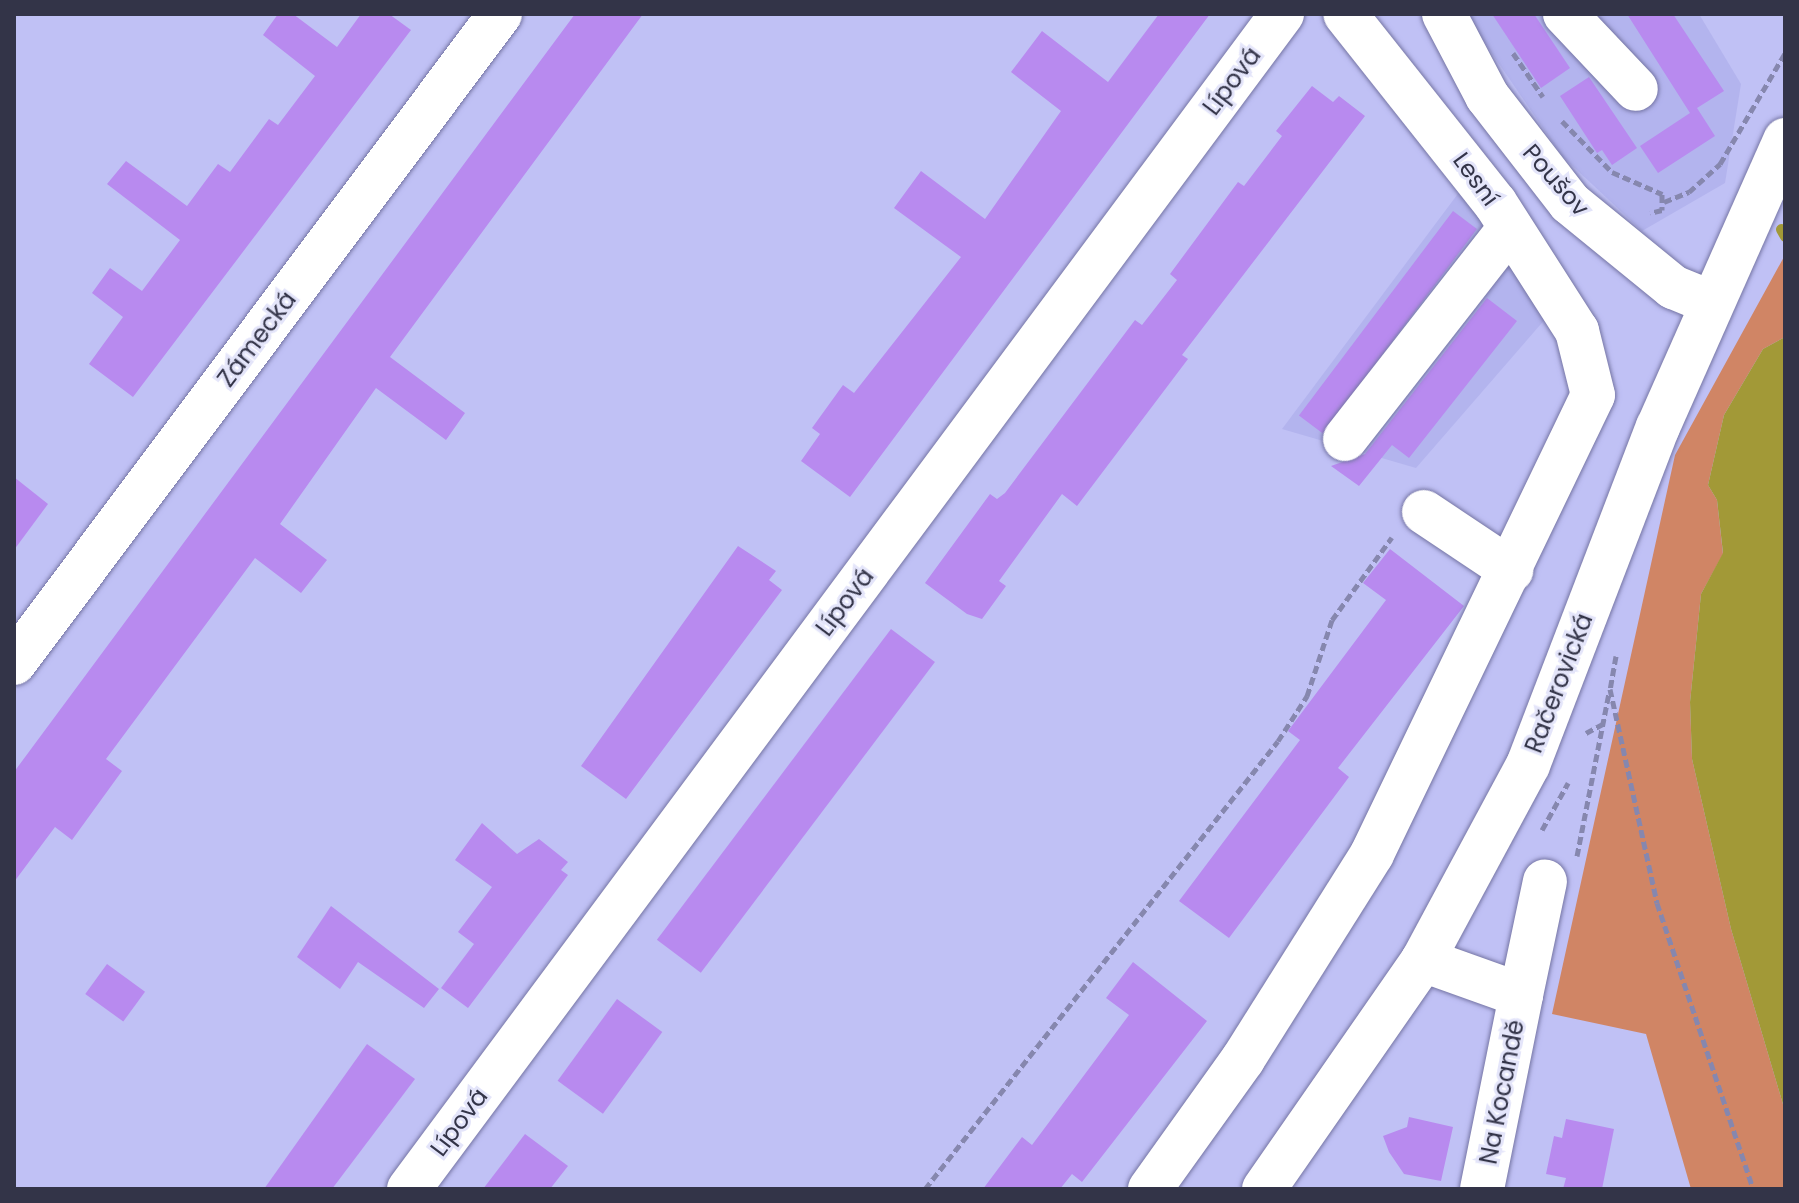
<!DOCTYPE html>
<meta charset="utf-8">
<style>
body{margin:0}
#map{position:relative;width:1799px;height:1203px;overflow:hidden;background:#c0c1f5;font-family:Poppins,sans-serif}
div>[style]{position:absolute}
.built>*{inset:0;background:#b3b4ee}
.green>*{inset:0;background:#d08565}
.water>*{inset:0;background:#a29937}
.stream>*{height:11px;margin:-5.5px;padding:0 5.5px;transform-origin:5.5px;border-radius:5.5px;background:#a29937}
.building>*{inset:0;background:#b88aef;transform-origin:0 0}
.path>*{height:5px;margin-top:-2.5px;transform-origin:0;background:repeating-linear-gradient(90deg,#8687ae 0 8px,transparent 0 12px)}
.roads{filter:drop-shadow(0 0 2px #7575a4) drop-shadow(0 0 2px #7575a4)}
.minor>*{height:44px;margin:-22px;padding:0 22px;transform-origin:22px;border-radius:22px;background:#fff}
.major>*{height:44px;margin:-22px;padding:0 22px;transform-origin:22px;border-radius:22px;background:#fff}
span{translate:-50% -50%;white-space:nowrap;text-align:center;line-height:1.15;-webkit-text-stroke:6px #e4e5fa;paint-order:stroke}
.street-label{font-size:24px;color:#333448}
.frame{position:absolute;inset:0;border:16px solid #333448;pointer-events:none}
</style>
<div id="map">
<div class="built">
<div style="clip-path:polygon(1465px 14px,1699px 14px,1741px 84px,1725px 183px,1642px 231px,1562px 156px)"></div>
<div style="clip-path:polygon(1463px 187px,1547px 317px,1416px 468px,1282px 429px)"></div>
</div>
<div class="green">
<div style="clip-path:polygon(1785px 255px,1785px 337px,1763px 349px,1724px 415px,1708px 485px,1717px 500px,1723px 554px,1701px 594px,1690px 702px,1692px 759px,1731px 929px,1785px 1111px,1785px 1189px,1691px 1189px,1646px 1034px,1552px 1014px,1675px 455px)"></div>
</div>
<div class="water">
<div style="clip-path:polygon(1785px 337px,1785px 1111px,1731px 929px,1692px 759px,1690px 702px,1701px 594px,1723px 553px,1717px 500px,1708px 485px,1724px 415px,1763px 349px)"></div>
</div>
<div class="stream">
<div style="left:1781px;top:229px;width:8px;rotate:60deg"></div>
</div>
<div class="building">
<div style="clip-path:polygon(278px 14px,293px 14px,337px 47px,361px 14px,389px 14px,411px 30px,133px 397px,89px 364px,123px 317px,92px 293px,110px 268px,142px 291px,180px 240px,107px 184px,126px 161px,187px 206px,218px 164px,230px 172px,269px 119px,278px 125px,315px 76px,263px 35px)"></div>
<div style="clip-path:polygon(575px 14px,643px 14px,390px 357px,465px 413px,446px 440px,376px 388px,280px 524px,327px 560px,301px 593px,255px 558px,106px 759px,122px 771px,72px 840px,55px 827px,14px 882px,14px 772px)"></div>
<div style="clip-path:polygon(1159px 14px,1210px 14px,850px 497px,801px 461px,820px 434px,812px 428px,843px 385px,854px 393px,961px 257px,894px 208px,921px 171px,985px 219px,1061px 111px,1011px 72px,1042px 31px,1108px 82px)"></div>
<div style="clip-path:polygon(1492px 14px,1534px 14px,1570px 68px,1541px 88px)"></div>
<div style="clip-path:polygon(1627px 14px,1673px 14px,1724px 91px,1697px 108px,1715px 136px,1658px 173px,1640px 146px,1690px 113px)"></div>
<div style="clip-path:polygon(1589px 77px,1637px 148px,1612px 165px,1602px 150px,1597px 153px,1560px 96px)"></div>
<div style="clip-path:polygon(1312px 86px,1333px 102px,1339px 96px,1365px 116px,1182px 355px,1188px 359px,1077px 506px,1062px 494px,999px 581px,1006px 586px,982px 619px,967px 614px,925px 583px,990px 494px,997px 499px,1005px 493px,1135px 320px,1142px 325px,1177px 280px,1170px 274px,1238px 182px,1244px 186px,1282px 136px,1276px 131px)"></div>
<div style="left:1453px;top:211px;width:30px;height:256px;rotate:37deg"></div>
<div style="clip-path:polygon(1487px 298px,1517px 321px,1409px 458px,1392px 445px,1359px 486px,1331px 466px,1365px 454px)"></div>
<div style="clip-path:polygon(14px 477px,48px 504px,14px 550px)"></div>
<div style="clip-path:polygon(738px 546px,776px 571px,769px 580px,782px 590px,626px 799px,581px 766px)"></div>
<div style="clip-path:polygon(1390px 549px,1464px 606px,1338px 768px,1349px 777px,1229px 938px,1179px 901px,1300px 740px,1288px 731px,1386px 600px,1363px 583px)"></div>
<div style="left:891px;top:629px;width:55px;height:389px;rotate:37deg"></div>
<div style="clip-path:polygon(482px 823px,517px 854px,539px 839px,568px 862px,561px 870px,568px 875px,468px 1008px,441px 988px,474px 944px,458px 932px,492px 887px,455px 860px)"></div>
<div style="clip-path:polygon(331px 906px,439px 989px,424px 1008px,358px 962px,340px 989px,297px 957px)"></div>
<div style="clip-path:polygon(1133px 962px,1207px 1021px,1082px 1182px,1072px 1174px,1060px 1189px,983px 1189px,1022px 1137px,1032px 1145px,1129px 1015px,1106px 998px)"></div>
<div style="left:107px;top:964px;width:47px;height:37px;rotate:36deg"></div>
<div style="left:617px;top:999px;width:56px;height:101px;rotate:36deg"></div>
<div style="clip-path:polygon(367px 1044px,415px 1079px,332px 1189px,264px 1189px)"></div>
<div style="clip-path:polygon(1409px 1117px,1453px 1127px,1441px 1181px,1404px 1174px,1389px 1152px,1383px 1136px,1407px 1127px)"></div>
<div style="clip-path:polygon(1566px 1119px,1614px 1129px,1602px 1189px,1563px 1189px,1566px 1178px,1546px 1174px,1554px 1136px,1562px 1138px)"></div>
<div style="clip-path:polygon(525px 1134px,568px 1166px,550px 1189px,483px 1189px)"></div>
</div>
<div class="path">
<div style="left:1513px;top:53px;width:53px;rotate:55.7deg"></div>
<div style="left:1562px;top:121px;width:71px;rotate:45.6deg"></div>
<div style="left:1612px;top:172px;width:55px;rotate:23.7deg"></div>
<div style="left:1662px;top:194px;width:16px;rotate:90deg"></div>
<div style="left:1662px;top:210px;width:12px;rotate:166deg"></div>
<div style="left:1664px;top:202px;width:27px;rotate:-22deg"></div>
<div style="left:1689px;top:192px;width:42px;rotate:-42.1deg"></div>
<div style="left:1720px;top:164px;width:129px;rotate:-59.6deg"></div>
<div style="left:1616px;top:656px;width:34px;rotate:100deg"></div>
<div style="left:1610px;top:689px;width:219px;rotate:77.6deg"></div>
<div style="left:1657px;top:903px;width:302px;rotate:71.4deg"></div>
<div style="left:1586px;top:733px;width:19px;rotate:-28deg"></div>
<div style="left:1542px;top:830px;width:54px;rotate:-61deg"></div>
<div style="left:1577px;top:856px;width:166px;rotate:-78.9deg"></div>
<div style="left:925px;top:1189px;width:570px;rotate:-51.76deg"></div>
<div style="left:1278px;top:741px;width:54px;rotate:-57.2deg"></div>
<div style="left:1307px;top:696px;width:80px;rotate:-71.8deg"></div>
<div style="left:1332px;top:620px;width:102px;rotate:-54.1deg"></div>
</div>
<div class="roads">
<div class="minor">
<div style="left:1444px;top:14px;width:93px;rotate:62.3deg"></div>
<div style="left:1487px;top:96px;width:135px;rotate:52.2deg"></div>
<div style="left:1570px;top:203px;width:133px;rotate:39.2deg"></div>
<div style="left:1673px;top:287px;width:42px;rotate:22.3deg"></div>
<div style="left:1565px;top:14px;width:103px;rotate:46.6deg"></div>
<div style="left:1345px;top:439px;width:268px;rotate:-52deg"></div>
<div style="left:1424px;top:512px;width:105px;rotate:33.7deg"></div>
<div style="left:14px;top:663px;width:811px;rotate:-53.17deg"></div>
<div style="left:1423px;top:960px;width:104px;rotate:19.7deg"></div>
<div style="left:1521px;top:995px;width:116px;rotate:-78.1deg"></div>
<div style="left:409px;top:1189px;width:1464px;rotate:-53.39deg"></div>
<div style="left:1150px;top:1189px;width:160px;rotate:-54.4deg"></div>
<div style="left:1243px;top:1059px;width:242px;rotate:-57.8deg"></div>
<div style="left:1372px;top:854px;width:509px;rotate:-64.29deg"></div>
<div style="left:1593px;top:395px;width:66px;rotate:-104deg"></div>
<div style="left:1577px;top:331px;width:152px;rotate:-122.6deg"></div>
<div style="left:1495px;top:203px;width:241px;rotate:-128.4deg"></div>
<div style="left:1482px;top:1189px;width:198px;rotate:-78.6deg"></div>
</div>
<div class="major">
<div style="left:1264px;top:1189px;width:279px;rotate:-55.2deg"></div>
<div style="left:1423px;top:960px;width:221px;rotate:-61.7deg"></div>
<div style="left:1528px;top:765px;width:362px;rotate:-69deg"></div>
<div style="left:1658px;top:427px;width:314px;rotate:-66.1deg"></div>
</div>
</div>
<div class="street-label">
<span style="left:1232px;top:81px;rotate:-53deg">Lípová</span>
<span style="left:1476px;top:179px;rotate:54deg">Lesní</span>
<span style="left:1556px;top:180px;rotate:49deg">Poušov</span>
<span style="left:257px;top:339px;rotate:-53deg">Zámecká</span>
<span style="left:845px;top:602px;rotate:-53deg">Lípová</span>
<span style="left:1559px;top:683px;rotate:-69deg">Račerovická</span>
<span style="left:1502px;top:1092px;rotate:-79deg">Na Kocandě</span>
<span style="left:459px;top:1122px;rotate:-53deg">Lípová</span>
</div>
<div class="frame"></div>
</div>
